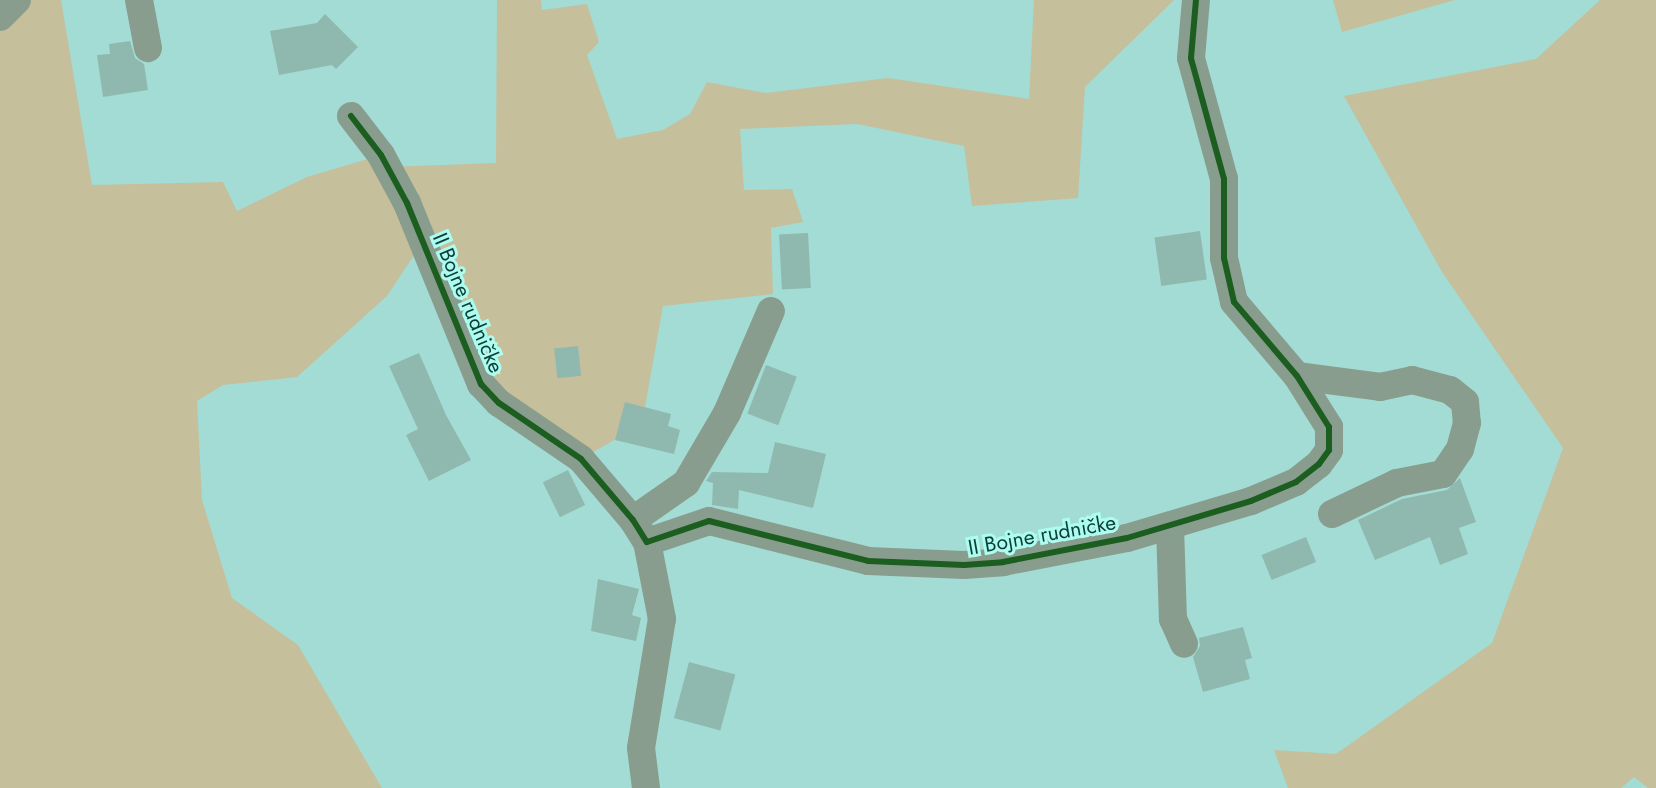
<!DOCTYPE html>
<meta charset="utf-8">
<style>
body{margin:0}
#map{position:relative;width:1656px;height:788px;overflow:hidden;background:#a2dcd4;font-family:Jost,sans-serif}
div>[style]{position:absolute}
.green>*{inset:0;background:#c6bf9c}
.building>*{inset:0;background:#8fb9af;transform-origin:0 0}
.minor>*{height:28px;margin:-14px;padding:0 14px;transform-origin:14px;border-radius:14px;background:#889d8d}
.cycleway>*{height:6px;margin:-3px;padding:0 3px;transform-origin:3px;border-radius:3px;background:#1b5e20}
span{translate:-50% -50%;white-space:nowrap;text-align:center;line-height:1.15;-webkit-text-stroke:6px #acfdf0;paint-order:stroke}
.street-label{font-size:21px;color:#0d3d37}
</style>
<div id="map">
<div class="green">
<div style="clip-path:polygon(17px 0,61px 0,92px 185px,223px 182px,237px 211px,307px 177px,381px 155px,387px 167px,496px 163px,497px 0,541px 0,542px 10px,587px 4px,599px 42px,587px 55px,617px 139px,663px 130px,690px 114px,707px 82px,766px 93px,888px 78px,1029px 99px,1034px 0,1174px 0,1085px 87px,1078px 198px,972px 206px,964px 146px,857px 124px,740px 129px,744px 190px,792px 189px,803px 222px,771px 228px,773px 294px,663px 306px,642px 424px,581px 459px,499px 403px,424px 240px,387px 296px,297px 377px,223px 385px,197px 401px,202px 500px,232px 598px,298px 645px,382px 788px,0 788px,0 17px)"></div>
<div style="clip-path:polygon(1333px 0,1455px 0,1342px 32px)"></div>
<div style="clip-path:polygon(1600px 0,1656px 0,1656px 788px,1648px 788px,1634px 777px,1621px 788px,1288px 788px,1274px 750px,1336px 754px,1492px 643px,1563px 448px,1442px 272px,1344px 96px,1536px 59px)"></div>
</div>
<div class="building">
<div style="clip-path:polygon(325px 14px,358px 47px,336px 69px,332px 65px,279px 75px,270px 31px,317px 23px)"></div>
<div style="clip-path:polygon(130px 41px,135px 58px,144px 64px,148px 90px,103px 97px,97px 55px,110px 54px,109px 44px)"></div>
<div style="left:1200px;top:231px;width:49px;height:46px;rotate:82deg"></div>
<div style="left:808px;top:233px;width:55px;height:29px;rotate:87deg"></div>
<div style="left:578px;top:346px;width:30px;height:24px;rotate:84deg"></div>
<div style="clip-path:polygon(419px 353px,446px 415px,471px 460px,429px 481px,406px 435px,418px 429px,389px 366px)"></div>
<div style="left:766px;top:365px;width:33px;height:52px;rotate:21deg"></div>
<div style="clip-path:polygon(625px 402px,671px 414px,668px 426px,680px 430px,674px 454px,615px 440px)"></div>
<div style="clip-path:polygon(775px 442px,826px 454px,813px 508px,739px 490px,738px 509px,712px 505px,713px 483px,706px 481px,712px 472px,768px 473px)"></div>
<div style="left:568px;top:470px;width:39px;height:28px;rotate:64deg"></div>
<div style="clip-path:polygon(1460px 478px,1476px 522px,1459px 528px,1468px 554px,1440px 565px,1430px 537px,1375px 560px,1358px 520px,1402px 499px,1447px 490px)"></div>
<div style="left:1306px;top:537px;width:27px;height:48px;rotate:68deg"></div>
<div style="clip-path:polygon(598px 579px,639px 589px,632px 615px,641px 618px,636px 641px,591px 631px)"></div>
<div style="clip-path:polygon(1243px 627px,1252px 658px,1245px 660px,1250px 679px,1203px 692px,1193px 657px,1200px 646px,1199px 638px)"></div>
<div style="left:689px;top:662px;width:48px;height:58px;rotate:15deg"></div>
</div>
<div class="minor">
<div style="left:139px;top:0;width:49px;rotate:79.4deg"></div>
<div style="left:0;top:17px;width:24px;rotate:-45deg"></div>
<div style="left:351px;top:116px;width:49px;rotate:52.4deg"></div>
<div style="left:381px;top:155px;width:55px;rotate:61.6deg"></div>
<div style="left:407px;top:203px;width:196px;rotate:67.8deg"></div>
<div style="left:481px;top:384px;width:26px;rotate:47deg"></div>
<div style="left:499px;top:403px;width:99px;rotate:34.3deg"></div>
<div style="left:581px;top:459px;width:80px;rotate:49.6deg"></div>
<div style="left:633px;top:520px;width:26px;rotate:58deg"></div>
<div style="left:647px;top:542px;width:65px;rotate:-18.7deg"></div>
<div style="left:709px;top:521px;width:164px;rotate:14.1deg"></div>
<div style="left:868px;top:561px;width:96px;rotate:2.4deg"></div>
<div style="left:964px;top:565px;width:39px;rotate:-4deg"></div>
<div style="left:1003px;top:562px;width:126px;rotate:-11deg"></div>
<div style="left:1127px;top:538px;width:129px;rotate:-16.6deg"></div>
<div style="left:1251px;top:501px;width:49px;rotate:-22.9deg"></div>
<div style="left:1296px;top:482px;width:29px;rotate:-38deg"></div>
<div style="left:1319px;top:464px;width:17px;rotate:-54deg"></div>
<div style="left:1329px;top:450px;width:23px;rotate:-90deg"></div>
<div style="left:1329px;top:427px;width:60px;rotate:-122.1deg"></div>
<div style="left:1297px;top:376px;width:97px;rotate:-130.4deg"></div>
<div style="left:1234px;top:302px;width:45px;rotate:-102.8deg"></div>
<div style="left:1224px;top:258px;width:79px;rotate:-90deg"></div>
<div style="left:1224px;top:179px;width:125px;rotate:-105.3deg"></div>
<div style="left:1191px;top:58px;width:58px;rotate:-85.1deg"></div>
<div style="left:1297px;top:376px;width:84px;rotate:7.5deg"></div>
<div style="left:1380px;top:387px;width:33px;rotate:-12deg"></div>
<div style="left:1412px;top:380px;width:39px;rotate:15deg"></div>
<div style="left:1450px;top:390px;width:19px;rotate:39deg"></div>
<div style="left:1465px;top:402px;width:21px;rotate:85deg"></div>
<div style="left:1467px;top:423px;width:27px;rotate:105deg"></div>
<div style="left:1460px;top:449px;width:30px;rotate:124deg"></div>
<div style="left:1443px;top:474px;width:47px;rotate:168.9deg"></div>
<div style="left:1397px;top:483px;width:72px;rotate:154.5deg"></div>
<div style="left:633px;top:520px;width:65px;rotate:-34.9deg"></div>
<div style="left:686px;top:483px;width:81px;rotate:-59.6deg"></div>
<div style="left:727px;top:413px;width:111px;rotate:-66.7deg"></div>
<div style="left:1170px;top:526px;width:93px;rotate:88.2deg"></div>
<div style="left:1173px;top:619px;width:27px;rotate:66deg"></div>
<div style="left:646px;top:788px;width:40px;rotate:-97.1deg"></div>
<div style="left:641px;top:748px;width:131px;rotate:-80.8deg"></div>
<div style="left:662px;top:619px;width:78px;rotate:-101deg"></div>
</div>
<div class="cycleway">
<div style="left:351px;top:116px;width:49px;rotate:52.4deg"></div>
<div style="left:381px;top:155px;width:55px;rotate:61.6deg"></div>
<div style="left:407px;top:203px;width:196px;rotate:67.8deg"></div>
<div style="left:481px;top:384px;width:26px;rotate:47deg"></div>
<div style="left:499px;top:403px;width:99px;rotate:34.3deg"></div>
<div style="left:581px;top:459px;width:80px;rotate:49.6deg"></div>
<div style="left:633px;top:520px;width:26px;rotate:58deg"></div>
<div style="left:647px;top:542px;width:65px;rotate:-18.7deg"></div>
<div style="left:709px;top:521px;width:164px;rotate:14.1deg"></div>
<div style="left:868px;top:561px;width:96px;rotate:2.4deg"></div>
<div style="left:964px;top:565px;width:39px;rotate:-4deg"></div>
<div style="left:1003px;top:562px;width:126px;rotate:-11deg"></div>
<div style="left:1127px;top:538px;width:129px;rotate:-16.6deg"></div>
<div style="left:1251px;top:501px;width:49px;rotate:-22.9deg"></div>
<div style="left:1296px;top:482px;width:29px;rotate:-38deg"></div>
<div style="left:1319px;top:464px;width:17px;rotate:-54deg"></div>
<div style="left:1329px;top:450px;width:23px;rotate:-90deg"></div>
<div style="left:1329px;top:427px;width:60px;rotate:-122.1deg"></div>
<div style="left:1297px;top:376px;width:97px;rotate:-130.4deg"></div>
<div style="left:1234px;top:302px;width:45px;rotate:-102.8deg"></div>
<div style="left:1224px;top:258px;width:79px;rotate:-90deg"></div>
<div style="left:1224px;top:179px;width:125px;rotate:-105.3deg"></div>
<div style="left:1191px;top:58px;width:58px;rotate:-85.1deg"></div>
</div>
<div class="street-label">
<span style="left:468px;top:303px;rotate:67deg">II Bojne rudničke</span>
<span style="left:1042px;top:535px;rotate:-10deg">II Bojne rudničke</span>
</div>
</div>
